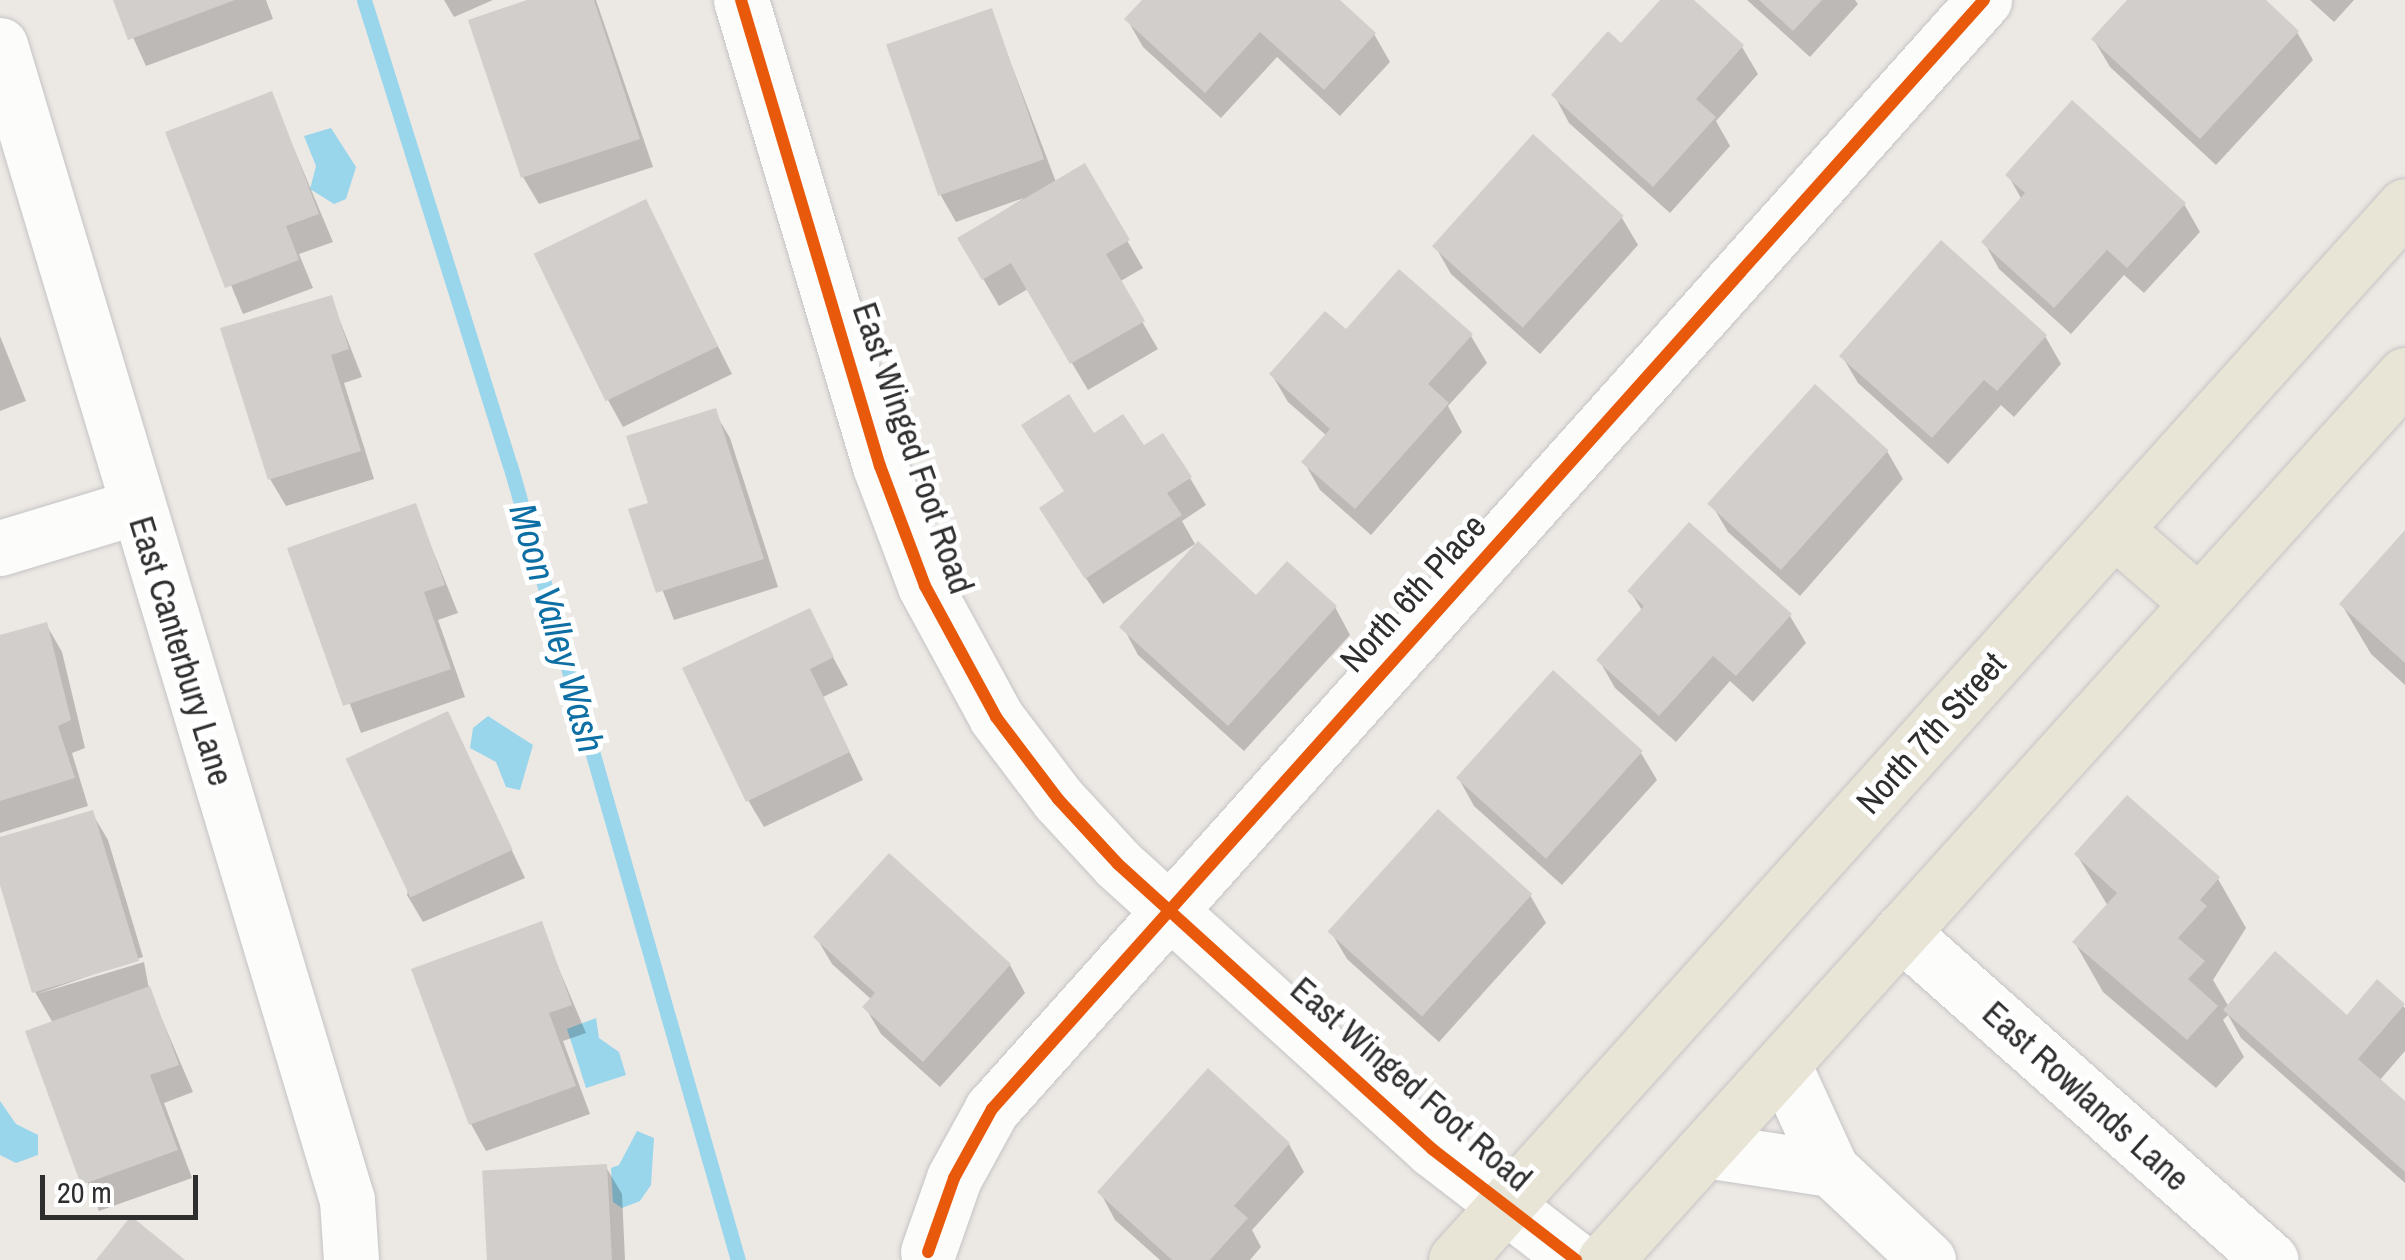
<!DOCTYPE html>
<style>
body{margin:0}
#map{position:relative;width:2405px;height:1260px;overflow:hidden;background:#ece8e4;font-family:"Archivo Narrow",sans-serif}
div>[style]{position:absolute}
.water>*{inset:0;background:#99d6ec}
.shadow>*{inset:0;background:#0003}
.stream>*{height:15px;margin:-7.5px;padding:0 7.5px;transform-origin:7.5px;border-radius:7.5px;background:#99d6ec}
.building>*{inset:0;background:#d1cecb;transform-origin:0 0}
.roads{filter:drop-shadow(0 0 2px #c5c4c5) drop-shadow(0 0 2px #c5c4c5)}
.minor>*{height:55px;margin:-27.5px;padding:0 27.5px;transform-origin:27.5px;border-radius:27.5px;background:#fcfcfb}
.major>*{height:55px;margin:-27.5px;padding:0 27.5px;transform-origin:27.5px;border-radius:27.5px;background:#e8e4d6}
.cycleway>*{height:12px;margin:-6px;padding:0 6px;transform-origin:6px;border-radius:6px;background:#e8590c}
span{translate:-50% -50%;white-space:nowrap;text-align:center;line-height:1.15;-webkit-text-stroke:10px #fff;paint-order:stroke}
.street-label{font-size:35px;color:#2e2e2e}
.water-label{font-size:38px;color:#0d6fa3;font-style:italic}
.scale{position:absolute;left:40px;top:1175px;width:158px;height:45px;box-sizing:border-box;border:5px solid #2e2e2e;border-top:0;padding-left:12px;font-size:30px;line-height:35px;white-space:nowrap;color:#2e2e2e;-webkit-text-stroke:8px #fff;paint-order:stroke}
</style>
<div id="map">
<div class="water">
<div style="clip-path:polygon(331px 128px,356px 167px,346px 199px,334px 204px,310px 189px,316px 166px,304px 136px)"></div>
<div style="clip-path:polygon(488px 716px,533px 745px,520px 790px,506px 787px,496px 762px,470px 748px,473px 728px)"></div>
<div style="clip-path:polygon(596px 1018px,599px 1038px,619px 1052px,626px 1075px,586px 1088px,567px 1029px)"></div>
<div style="clip-path:polygon(0 1101px,16px 1124px,38px 1135px,38px 1155px,16px 1163px,0 1155px)"></div>
<div style="clip-path:polygon(637px 1131px,654px 1138px,651px 1185px,640px 1201px,622px 1208px,613px 1202px,611px 1168px,619px 1165px)"></div>
</div>
<div class="shadow">
<div style="clip-path:polygon(116px 0,266px 0,273px 19px,146px 66px)"></div>
<div style="clip-path:polygon(444px 0,493px 0,454px 17px)"></div>
<div style="clip-path:polygon(535px 0,596px 0,653px 167px,539px 204px,523px 177px)"></div>
<div style="clip-path:polygon(1145px 0,1337px 0,1374px 34px,1390px 62px,1340px 116px,1277px 57px,1221px 118px,1143px 47px,1127px 19px)"></div>
<div style="clip-path:polygon(1663px 0,1690px 0,1742px 47px,1758px 74px,1716px 121px,1730px 146px,1670px 213px,1569px 123px,1554px 95px,1621px 46px)"></div>
<div style="clip-path:polygon(1747px 0,1855px 0,1858px 4px,1810px 57px)"></div>
<div style="clip-path:polygon(2130px 0,2262px 0,2297px 32px,2313px 60px,2216px 165px,2110px 67px,2094px 40px)"></div>
<div style="clip-path:polygon(2310px 0,2354px 0,2334px 22px)"></div>
<div style="clip-path:polygon(991px 11px,1056px 182px,1084px 166px,1143px 268px,1119px 282px,1158px 349px,1088px 390px,1028px 289px,999px 306px,960px 239px,1024px 198px,956px 222px,940px 194px)"></div>
<div style="clip-path:polygon(271px 94px,333px 242px,299px 254px,313px 288px,243px 314px,168px 133px)"></div>
<div style="clip-path:polygon(2008px 175px,2184px 204px,2200px 232px,2144px 293px,2124px 275px,2071px 334px,1999px 269px,1984px 242px,2022px 200px)"></div>
<div style="clip-path:polygon(645px 202px,732px 374px,623px 427px,608px 400px)"></div>
<div style="clip-path:polygon(1622px 218px,1638px 245px,1540px 354px,1451px 274px,1435px 246px)"></div>
<div style="clip-path:polygon(331px 298px,362px 377px,344px 383px,374px 479px,286px 506px,270px 479px)"></div>
<div style="clip-path:polygon(0 336px,26px 401px,0 411px)"></div>
<div style="clip-path:polygon(1471px 336px,1487px 363px,1448px 406px,1462px 432px,1371px 535px,1320px 490px,1304px 462px,1327px 436px,1288px 402px,1272px 375px)"></div>
<div style="clip-path:polygon(2045px 336px,2061px 364px,2014px 417px,2001px 405px,1948px 464px,1858px 383px,1842px 356px)"></div>
<div style="clip-path:polygon(714px 411px,730px 438px,778px 587px,674px 620px,632px 511px,651px 505px)"></div>
<div style="clip-path:polygon(1144px 449px,1190px 478px,1206px 505px,1182px 521px,1195px 544px,1103px 604px,1058px 536px,1066px 493px)"></div>
<div style="clip-path:polygon(1887px 451px,1903px 479px,1800px 596px,1728px 532px,1712px 505px)"></div>
<div style="clip-path:polygon(415px 506px,458px 613px,438px 620px,465px 697px,361px 733px,291px 549px)"></div>
<div style="clip-path:polygon(2405px 534px,2405px 685px,2371px 654px,2342px 605px)"></div>
<div style="clip-path:polygon(1630px 591px,1790px 616px,1806px 643px,1753px 702px,1730px 681px,1676px 742px,1615px 688px,1599px 660px,1643px 612px)"></div>
<div style="clip-path:polygon(1257px 599px,1335px 607px,1350px 635px,1244px 751px,1138px 655px,1123px 627px)"></div>
<div style="clip-path:polygon(46px 624px,62px 652px,85px 748px,72px 753px,88px 806px,0 833px,0 637px)"></div>
<div style="clip-path:polygon(821px 635px,848px 685px,823px 697px,863px 780px,764px 827px,748px 800px)"></div>
<div style="clip-path:polygon(447px 714px,525px 878px,423px 922px,407px 895px)"></div>
<div style="clip-path:polygon(1641px 753px,1657px 780px,1562px 885px,1474px 806px,1459px 779px)"></div>
<div style="clip-path:polygon(92px 813px,108px 840px,143px 957px,37px 994px,144px 962px,149px 989px,193px 1092px,164px 1103px,192px 1178px,99px 1211px,28px 1032px,53px 1023px,35px 992px,0 877px,0 840px)"></div>
<div style="clip-path:polygon(2077px 855px,2218px 879px,2246px 928px,2213px 980px,2229px 1007px,2347px 1018px,2378px 983px,2405px 1008px,2405px 1051px,2379px 1081px,2405px 1104px,2405px 1183px,2241px 1038px,2228px 1015px,2223px 1020px,2244px 1057px,2216px 1088px,2103px 992px,2075px 943px,2108px 906px)"></div>
<div style="clip-path:polygon(1530px 895px,1546px 923px,1439px 1042px,1347px 959px,1331px 932px)"></div>
<div style="clip-path:polygon(540px 924px,586px 1033px,563px 1041px,590px 1114px,486px 1151px,471px 1124px)"></div>
<div style="clip-path:polygon(816px 937px,1010px 965px,1025px 993px,940px 1087px,881px 1034px,865px 1007px,872px 1000px,832px 964px)"></div>
<div style="clip-path:polygon(1289px 1144px,1304px 1172px,1252px 1230px,1261px 1247px,1250px 1260px,1160px 1260px,1115px 1220px,1100px 1192px)"></div>
<div style="clip-path:polygon(606px 1167px,622px 1194px,625px 1260px,489px 1260px)"></div>
</div>
<div class="stream">
<div style="left:364px;top:0;width:487px;rotate:72.6deg"></div>
<div style="left:510px;top:465px;width:827px;rotate:74deg"></div>
</div>
<div class="building">
<div style="clip-path:polygon(113px 0,235px 0,128px 40px)"></div>
<div style="clip-path:polygon(527px 0,594px 0,640px 139px,521px 178px,468px 20px)"></div>
<div style="clip-path:polygon(1142px 0,1340px 0,1376px 33px,1324px 90px,1260px 32px,1205px 93px,1124px 19px)"></div>
<div style="clip-path:polygon(1660px 0,1694px 0,1744px 45px,1696px 99px,1716px 117px,1653px 187px,1551px 95px,1608px 31px,1621px 43px)"></div>
<div style="clip-path:polygon(1759px 0,1822px 0,1793px 31px)"></div>
<div style="clip-path:polygon(2127px 0,2266px 0,2299px 31px,2200px 139px,2091px 39px)"></div>
<div style="left:992px;top:8px;width:160px;height:112px;rotate:71deg"></div>
<div style="clip-path:polygon(272px 91px,319px 214px,286px 226px,299px 260px,225px 288px,165px 132px)"></div>
<div style="clip-path:polygon(2072px 100px,2186px 203px,2127px 268px,2107px 250px,2054px 308px,1981px 242px,2025px 193px,2005px 175px)"></div>
<div style="left:1533px;top:134px;width:122px;height:151px;rotate:42deg"></div>
<div style="clip-path:polygon(1085px 163px,1130px 240px,1106px 254px,1145px 321px,1070px 364px,1011px 263px,982px 280px,957px 238px)"></div>
<div style="left:646px;top:199px;width:164px;height:125px;rotate:64deg"></div>
<div style="clip-path:polygon(1941px 240px,2047px 335px,1997px 391px,1984px 380px,1932px 438px,1839px 356px)"></div>
<div style="clip-path:polygon(1399px 269px,1473px 334px,1428px 384px,1449px 403px,1355px 509px,1301px 462px,1330px 429px,1269px 374px,1325px 311px,1346px 329px)"></div>
<div style="clip-path:polygon(332px 295px,349px 349px,331px 355px,361px 451px,268px 480px,220px 328px)"></div>
<div style="left:1815px;top:384px;width:99px;height:161px;rotate:42deg"></div>
<div style="clip-path:polygon(1069px 394px,1094px 433px,1123px 414px,1144px 445px,1163px 433px,1192px 477px,1167px 493px,1182px 515px,1085px 579px,1039px 508px,1064px 491px,1021px 425px)"></div>
<div style="clip-path:polygon(716px 408px,764px 559px,656px 593px,628px 509px,648px 503px,626px 436px)"></div>
<div style="clip-path:polygon(416px 503px,445px 585px,424px 592px,451px 669px,343px 706px,287px 548px)"></div>
<div style="clip-path:polygon(1689px 522px,1792px 614px,1736px 676px,1713px 656px,1659px 716px,1596px 660px,1644px 606px,1627px 591px)"></div>
<div style="clip-path:polygon(2405px 530px,2405px 663px,2339px 604px)"></div>
<div style="clip-path:polygon(1198px 541px,1256px 595px,1287px 561px,1337px 606px,1228px 726px,1119px 627px)"></div>
<div style="clip-path:polygon(810px 608px,834px 657px,810px 669px,850px 752px,746px 802px,682px 668px)"></div>
<div style="clip-path:polygon(47px 622px,71px 720px,58px 726px,75px 778px,0 801px,0 635px)"></div>
<div style="left:1553px;top:670px;width:121px;height:145px;rotate:42deg"></div>
<div style="left:448px;top:711px;width:153px;height:113px;rotate:65deg"></div>
<div style="clip-path:polygon(2127px 795px,2220px 877px,2200px 900px,2207px 906px,2178px 938px,2205px 961px,2188px 979px,2218px 1006px,2187px 1040px,2072px 942px,2117px 893px,2074px 854px)"></div>
<div style="left:1438px;top:809px;width:127px;height:165px;rotate:42deg"></div>
<div style="clip-path:polygon(93px 810px,139px 961px,32px 993px,0 885px,0 837px)"></div>
<div style="clip-path:polygon(889px 853px,1011px 964px,923px 1062px,862px 1007px,875px 993px,813px 937px)"></div>
<div style="clip-path:polygon(542px 921px,572px 1005px,549px 1013px,576px 1086px,469px 1125px,411px 969px)"></div>
<div style="clip-path:polygon(2275px 951px,2347px 1015px,2377px 979px,2405px 1004px,2358px 1059px,2405px 1101px,2405px 1172px,2223px 1010px)"></div>
<div style="clip-path:polygon(150px 986px,179px 1065px,150px 1075px,178px 1150px,81px 1185px,25px 1031px)"></div>
<div style="clip-path:polygon(1208px 1068px,1290px 1143px,1234px 1206px,1248px 1218px,1210px 1260px,1172px 1260px,1097px 1192px)"></div>
<div style="left:607px;top:1164px;width:96px;height:125px;rotate:87deg"></div>
<div style="clip-path:polygon(131px 1216px,185px 1260px,96px 1260px)"></div>
</div>
<div class="roads">
<div class="minor">
<div style="left:741px;top:0;width:486px;rotate:73.4deg"></div>
<div style="left:880px;top:466px;width:128px;rotate:69.4deg"></div>
<div style="left:925px;top:586px;width:149px;rotate:61.5deg"></div>
<div style="left:996px;top:717px;width:103px;rotate:52.9deg"></div>
<div style="left:1058px;top:799px;width:88px;rotate:47.3deg"></div>
<div style="left:1118px;top:864px;width:424px;rotate:42.2deg"></div>
<div style="left:1432px;top:1149px;width:182px;rotate:37.6deg"></div>
<div style="left:0;top:45px;width:1206px;rotate:73.28deg"></div>
<div style="left:347px;top:1200px;width:60px;rotate:86.2deg"></div>
<div style="left:0;top:548px;width:144px;rotate:-16.9deg"></div>
<div style="left:1901px;top:932px;width:494px;rotate:41.6deg"></div>
<div style="left:1705px;top:1150px;width:127px;rotate:8.6deg"></div>
<div style="left:1831px;top:1169px;width:115px;rotate:-114.6deg"></div>
<div style="left:1831px;top:1169px;width:133px;rotate:43.2deg"></div>
<div style="left:928px;top:1252px;width:78px;rotate:-70.6deg"></div>
<div style="left:954px;top:1178px;width:79px;rotate:-61.2deg"></div>
<div style="left:992px;top:1109px;width:1488px;rotate:-48.19deg"></div>
</div>
<div class="major">
<div style="left:2115px;top:530px;width:108px;rotate:41.2deg"></div>
<div style="left:1456px;top:1260px;width:1418px;rotate:-48deg"></div>
<div style="left:1605px;top:1260px;width:1193px;rotate:-47.89deg"></div>
</div>
</div>
<div class="cycleway">
<div style="left:741px;top:0;width:486px;rotate:73.4deg"></div>
<div style="left:880px;top:466px;width:128px;rotate:69.4deg"></div>
<div style="left:925px;top:586px;width:149px;rotate:61.5deg"></div>
<div style="left:996px;top:717px;width:103px;rotate:52.9deg"></div>
<div style="left:1058px;top:799px;width:88px;rotate:47.3deg"></div>
<div style="left:1118px;top:864px;width:424px;rotate:42.2deg"></div>
<div style="left:1432px;top:1149px;width:182px;rotate:37.6deg"></div>
<div style="left:928px;top:1252px;width:78px;rotate:-70.6deg"></div>
<div style="left:954px;top:1178px;width:79px;rotate:-61.2deg"></div>
<div style="left:992px;top:1109px;width:1488px;rotate:-48.19deg"></div>
</div>
<div class="street-label">
<span style="left:913px;top:448px;rotate:71deg">East Winged Foot Road</span>
<span style="left:1413px;top:593px;rotate:-48deg">North 6th Place</span>
<span style="left:181px;top:651px;rotate:73deg">East Canterbury Lane</span>
<span style="left:1931px;top:733px;rotate:-48deg">North 7th Street</span>
<span style="left:1411px;top:1084px;rotate:41deg">East Winged Foot Road</span>
<span style="left:2086px;top:1096px;rotate:42deg">East Rowlands Lane</span>
</div>
<div class="water-label">
<span style="left:557px;top:628px;rotate:74deg">Moon Valley Wash</span>
</div>
<div class="scale">20 m</div>
</div>
